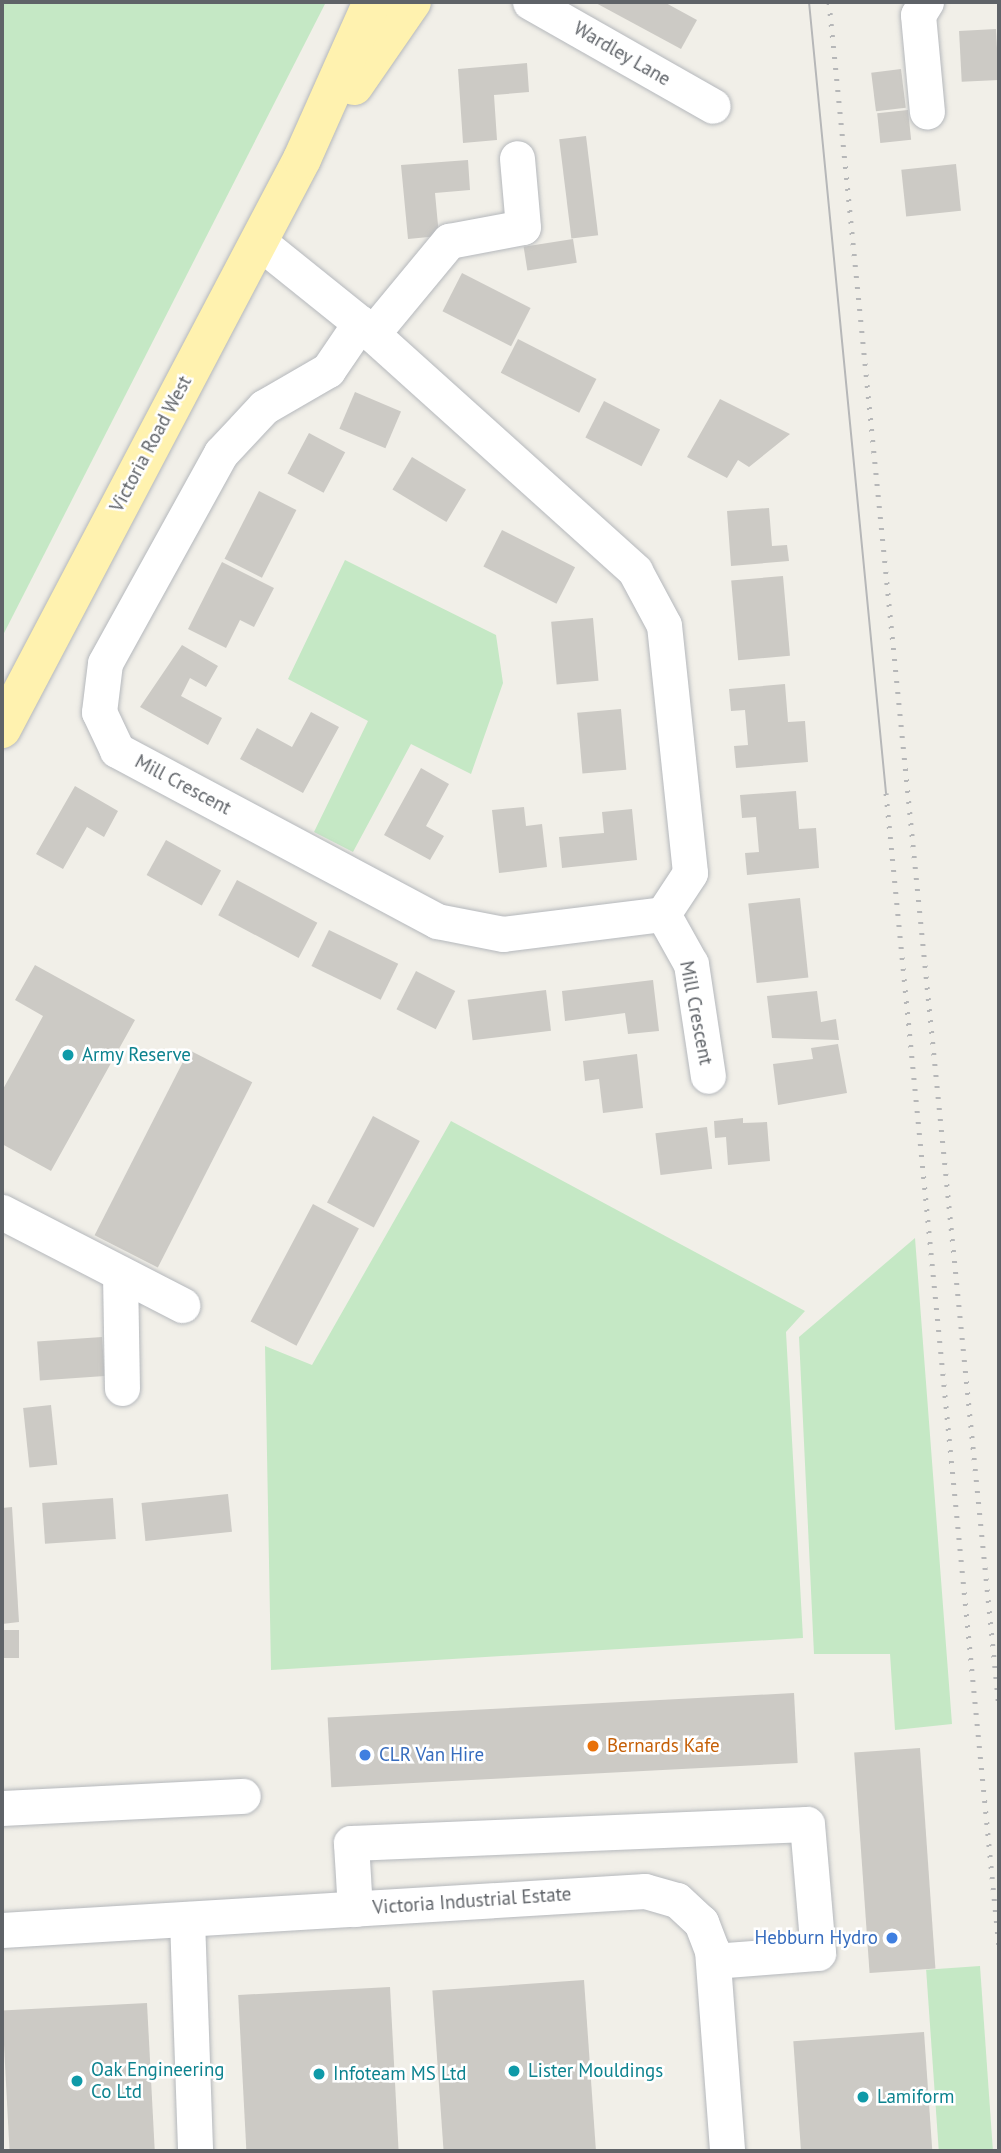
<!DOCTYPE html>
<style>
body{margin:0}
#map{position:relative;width:1001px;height:2153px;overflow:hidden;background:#f1efe8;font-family:"PT Sans",sans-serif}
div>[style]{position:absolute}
.green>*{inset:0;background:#c5e8c5;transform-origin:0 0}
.building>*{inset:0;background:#cccac5;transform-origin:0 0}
.roads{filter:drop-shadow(0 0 2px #b5b8bc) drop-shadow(0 0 2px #b5b8bc)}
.minor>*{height:35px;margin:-17.5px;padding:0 17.5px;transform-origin:17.5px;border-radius:17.5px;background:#fff}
.major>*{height:38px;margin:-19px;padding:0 19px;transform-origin:19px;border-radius:19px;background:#fff2af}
.tram>*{height:2px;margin:-1px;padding:0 1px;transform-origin:1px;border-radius:1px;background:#b6b7b8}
.rail>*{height:5px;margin-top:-2.5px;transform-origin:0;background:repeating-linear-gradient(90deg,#b6b7b8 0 2px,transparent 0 11px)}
.dots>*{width:19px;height:19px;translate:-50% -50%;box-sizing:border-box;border:4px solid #fff;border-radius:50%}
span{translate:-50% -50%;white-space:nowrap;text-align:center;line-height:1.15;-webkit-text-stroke:5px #fff;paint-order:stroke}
.street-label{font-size:19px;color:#5f6368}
.culture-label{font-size:19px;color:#0d838f}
.left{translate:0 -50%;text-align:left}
.food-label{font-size:19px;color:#c56008}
.shop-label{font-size:19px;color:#366cbe}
.right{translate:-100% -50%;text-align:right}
.frame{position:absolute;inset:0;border:4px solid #5f6368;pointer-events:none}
</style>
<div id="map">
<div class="green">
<div style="clip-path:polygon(2px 2px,326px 2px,2px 637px)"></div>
<div style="clip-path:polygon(345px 560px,496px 635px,503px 683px,471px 774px,411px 744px,353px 852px,314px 832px,368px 721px,288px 679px)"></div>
<div style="clip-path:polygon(451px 1121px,805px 1311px,786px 1332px,803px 1638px,271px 1670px,265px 1346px,312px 1365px)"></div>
<div style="clip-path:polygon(915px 1238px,952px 1724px,895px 1730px,890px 1654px,814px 1654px,799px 1337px)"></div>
<div style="left:980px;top:1966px;width:186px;height:54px;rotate:86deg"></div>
</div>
<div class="building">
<div style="clip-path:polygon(594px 2px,664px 2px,697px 20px,681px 49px)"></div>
<div style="left:996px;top:29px;width:51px;height:37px;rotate:87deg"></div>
<div style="clip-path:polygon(527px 63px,529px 92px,494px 95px,497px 140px,463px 143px,458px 69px)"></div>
<div style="left:901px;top:69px;width:39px;height:30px;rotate:83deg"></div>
<div style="left:908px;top:110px;width:30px;height:31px;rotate:84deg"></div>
<div style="left:586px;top:136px;width:100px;height:27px;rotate:83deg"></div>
<div style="clip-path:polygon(468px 160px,470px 190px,435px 193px,439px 236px,408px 239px,401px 165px)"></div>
<div style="left:956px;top:164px;width:47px;height:55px;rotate:84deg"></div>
<div style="left:573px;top:239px;width:24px;height:50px;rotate:81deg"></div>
<div style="left:462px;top:273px;width:77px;height:43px;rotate:27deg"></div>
<div style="left:518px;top:339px;width:88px;height:38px;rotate:27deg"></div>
<div style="left:355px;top:392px;width:50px;height:40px;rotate:23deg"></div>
<div style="clip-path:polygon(720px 399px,790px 434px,749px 467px,738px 460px,727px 478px,687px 457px)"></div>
<div style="left:604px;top:401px;width:63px;height:41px;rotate:27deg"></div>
<div style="left:309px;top:433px;width:41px;height:46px;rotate:28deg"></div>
<div style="left:412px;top:457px;width:63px;height:38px;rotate:31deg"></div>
<div style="left:259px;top:491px;width:42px;height:76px;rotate:27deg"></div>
<div style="clip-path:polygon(769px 508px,772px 546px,787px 545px,789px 561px,731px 566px,727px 511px)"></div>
<div style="left:502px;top:530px;width:82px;height:41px;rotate:27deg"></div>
<div style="clip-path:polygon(222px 562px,274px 588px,254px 627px,240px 620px,226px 648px,188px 629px)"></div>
<div style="left:783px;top:576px;width:80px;height:52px;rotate:85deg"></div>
<div style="left:593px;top:618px;width:63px;height:42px;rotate:85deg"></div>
<div style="clip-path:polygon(182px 645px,218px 666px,206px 687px,190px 678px,181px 696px,222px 718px,208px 745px,140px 707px)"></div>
<div style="clip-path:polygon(785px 684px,788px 722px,805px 721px,808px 762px,736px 768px,734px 746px,748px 745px,745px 710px,731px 711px,729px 689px)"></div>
<div style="left:621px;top:709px;width:61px;height:44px;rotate:85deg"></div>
<div style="clip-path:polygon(311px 712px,339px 727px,303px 793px,240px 759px,257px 728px,292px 747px)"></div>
<div style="clip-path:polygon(421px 768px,449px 784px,426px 826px,444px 836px,430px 860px,384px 835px)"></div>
<div style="clip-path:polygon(75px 786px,118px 811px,104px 837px,87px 827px,63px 869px,36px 854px)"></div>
<div style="clip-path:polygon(796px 791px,799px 829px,816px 828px,819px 868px,747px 875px,745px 853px,759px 852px,756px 817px,742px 818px,740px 795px)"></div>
<div style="clip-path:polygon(524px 807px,526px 826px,542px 824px,547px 867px,499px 873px,492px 810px)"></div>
<div style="clip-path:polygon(632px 809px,637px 860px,562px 868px,559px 837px,604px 833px,602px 812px)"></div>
<div style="left:166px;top:840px;width:63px;height:40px;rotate:29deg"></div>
<div style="left:237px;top:880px;width:91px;height:40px;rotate:28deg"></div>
<div style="left:800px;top:898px;width:80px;height:52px;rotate:84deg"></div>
<div style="left:329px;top:930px;width:77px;height:40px;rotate:26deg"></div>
<div style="clip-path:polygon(35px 965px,135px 1020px,51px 1171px,2px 1144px,2px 1091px,43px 1016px,15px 1000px)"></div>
<div style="left:416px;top:971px;width:44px;height:43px;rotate:27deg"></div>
<div style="clip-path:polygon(653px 980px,659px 1031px,628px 1034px,625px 1013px,565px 1021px,562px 991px)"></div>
<div style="left:546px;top:990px;width:41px;height:79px;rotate:83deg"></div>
<div style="clip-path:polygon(817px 991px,821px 1022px,836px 1019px,839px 1040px,772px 1038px,767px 996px)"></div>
<div style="clip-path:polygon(838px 1044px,847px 1093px,778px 1105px,773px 1064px,813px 1059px,811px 1048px)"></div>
<div style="left:189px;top:1050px;width:71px;height:208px;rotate:27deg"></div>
<div style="clip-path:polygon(637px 1054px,643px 1108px,603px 1113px,599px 1079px,585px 1081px,583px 1061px)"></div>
<div style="left:373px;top:1116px;width:53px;height:98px;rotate:28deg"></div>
<div style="clip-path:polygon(743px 1118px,743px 1123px,767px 1122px,770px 1161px,728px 1165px,726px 1137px,715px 1138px,714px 1121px)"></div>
<div style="left:707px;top:1127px;width:42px;height:52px;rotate:83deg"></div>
<div style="left:313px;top:1204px;width:52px;height:133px;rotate:28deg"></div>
<div style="left:102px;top:1337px;width:39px;height:65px;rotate:86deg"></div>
<div style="left:51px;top:1405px;width:60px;height:28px;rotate:84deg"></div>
<div style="left:228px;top:1494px;width:38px;height:87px;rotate:84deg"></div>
<div style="left:113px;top:1498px;width:41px;height:71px;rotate:86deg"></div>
<div style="clip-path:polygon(12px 1507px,19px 1622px,2px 1624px,2px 1508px)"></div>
<div style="left:2px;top:1630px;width:17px;height:28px"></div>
<div style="left:794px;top:1693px;width:70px;height:467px;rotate:87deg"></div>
<div style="left:920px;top:1748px;width:221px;height:66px;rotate:86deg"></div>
<div style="left:584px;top:1980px;width:171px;height:152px;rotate:86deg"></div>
<div style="left:390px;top:1987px;width:164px;height:152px;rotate:87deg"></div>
<div style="left:147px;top:2003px;width:148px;height:145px;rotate:87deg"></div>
<div style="left:924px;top:2032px;width:119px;height:131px;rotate:86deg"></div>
</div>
<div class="roads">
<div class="minor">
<div style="left:530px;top:2px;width:210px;rotate:29.6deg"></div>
<div style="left:926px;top:2px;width:15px;rotate:122deg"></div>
<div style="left:918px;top:15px;width:97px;rotate:84.7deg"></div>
<div style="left:258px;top:241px;width:131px;rotate:38.8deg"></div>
<div style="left:360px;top:323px;width:370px;rotate:42deg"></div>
<div style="left:635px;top:571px;width:61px;rotate:61.8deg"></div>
<div style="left:664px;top:625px;width:249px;rotate:84deg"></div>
<div style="left:690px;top:873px;width:49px;rotate:123.4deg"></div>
<div style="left:663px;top:914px;width:161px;rotate:172.9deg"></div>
<div style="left:503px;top:934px;width:67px;rotate:-168.9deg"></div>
<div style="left:437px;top:921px;width:363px;rotate:-151.9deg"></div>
<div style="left:117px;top:750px;width:42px;rotate:-115.3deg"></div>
<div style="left:99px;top:712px;width:49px;rotate:-83deg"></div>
<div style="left:105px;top:663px;width:240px;rotate:-61.1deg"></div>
<div style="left:221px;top:453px;width:63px;rotate:-46.9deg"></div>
<div style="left:264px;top:407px;width:74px;rotate:-30deg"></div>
<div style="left:328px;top:370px;width:57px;rotate:-55.8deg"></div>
<div style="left:372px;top:334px;width:121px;rotate:-50.4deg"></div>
<div style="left:449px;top:241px;width:75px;rotate:-10.7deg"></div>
<div style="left:523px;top:227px;width:69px;rotate:-95deg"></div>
<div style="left:663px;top:914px;width:57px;rotate:60.8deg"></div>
<div style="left:691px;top:964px;width:113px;rotate:81.4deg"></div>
<div style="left:2px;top:1212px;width:203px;rotate:27.3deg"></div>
<div style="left:120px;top:1274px;width:114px;rotate:89deg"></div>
<div style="left:2px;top:1808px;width:241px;rotate:-2.9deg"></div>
<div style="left:355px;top:1909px;width:66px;rotate:-93.5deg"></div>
<div style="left:351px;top:1843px;width:456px;rotate:-2.4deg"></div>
<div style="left:807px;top:1824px;width:129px;rotate:85.1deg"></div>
<div style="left:818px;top:1953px;width:104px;rotate:175.6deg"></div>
<div style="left:187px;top:1919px;width:232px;rotate:88deg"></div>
<div style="left:2px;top:1930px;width:644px;rotate:-3.47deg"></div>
<div style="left:645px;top:1891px;width:33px;rotate:16deg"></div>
<div style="left:677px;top:1900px;width:33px;rotate:43deg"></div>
<div style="left:701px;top:1922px;width:30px;rotate:69deg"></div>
<div style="left:712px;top:1950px;width:202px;rotate:85.7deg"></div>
</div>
<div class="major">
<div style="left:354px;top:86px;width:102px;rotate:-55.4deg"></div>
<div style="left:2px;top:729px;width:644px;rotate:-62.24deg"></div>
<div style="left:302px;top:159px;width:172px;rotate:-66deg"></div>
</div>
</div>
<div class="tram">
<div style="left:809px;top:2px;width:795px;rotate:84.44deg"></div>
</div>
<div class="rail">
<div style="left:829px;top:2px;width:1715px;rotate:84.31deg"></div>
<div style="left:886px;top:793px;width:1160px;rotate:84.41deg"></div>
</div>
<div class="dots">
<div style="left:68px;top:1055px;background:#0f9aa8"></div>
<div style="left:593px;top:1746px;background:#e8710a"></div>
<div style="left:365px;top:1755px;background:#3f7fe0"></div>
<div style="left:892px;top:1938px;background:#3f7fe0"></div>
<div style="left:514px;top:2071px;background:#0f9aa8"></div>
<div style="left:319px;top:2074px;background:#0f9aa8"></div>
<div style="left:77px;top:2081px;background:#0f9aa8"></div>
<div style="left:863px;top:2097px;background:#0f9aa8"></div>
</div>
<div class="street-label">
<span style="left:622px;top:54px;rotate:30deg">Wardley Lane</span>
<span style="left:151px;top:444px;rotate:-62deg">Victoria Road West</span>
<span style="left:183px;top:785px;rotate:28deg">Mill Crescent</span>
<span style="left:696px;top:1013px;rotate:79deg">Mill Crescent</span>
<span style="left:472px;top:1901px;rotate:-4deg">Victoria Industrial Estate</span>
</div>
<div class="culture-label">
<span class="left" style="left:82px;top:1055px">Army Reserve</span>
<span class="left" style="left:91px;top:2081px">Oak Engineering<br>Co Ltd</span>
<span class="left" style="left:528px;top:2071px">Lister Mouldings</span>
<span class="left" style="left:333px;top:2074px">Infoteam MS Ltd</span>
<span class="left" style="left:877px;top:2097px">Lamiform</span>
</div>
<div class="food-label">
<span class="left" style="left:607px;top:1746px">Bernards Kafe</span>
</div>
<div class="shop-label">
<span class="left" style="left:379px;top:1755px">CLR Van Hire</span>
<span class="right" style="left:878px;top:1938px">Hebburn Hydro</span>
</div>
<div class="frame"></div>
</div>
